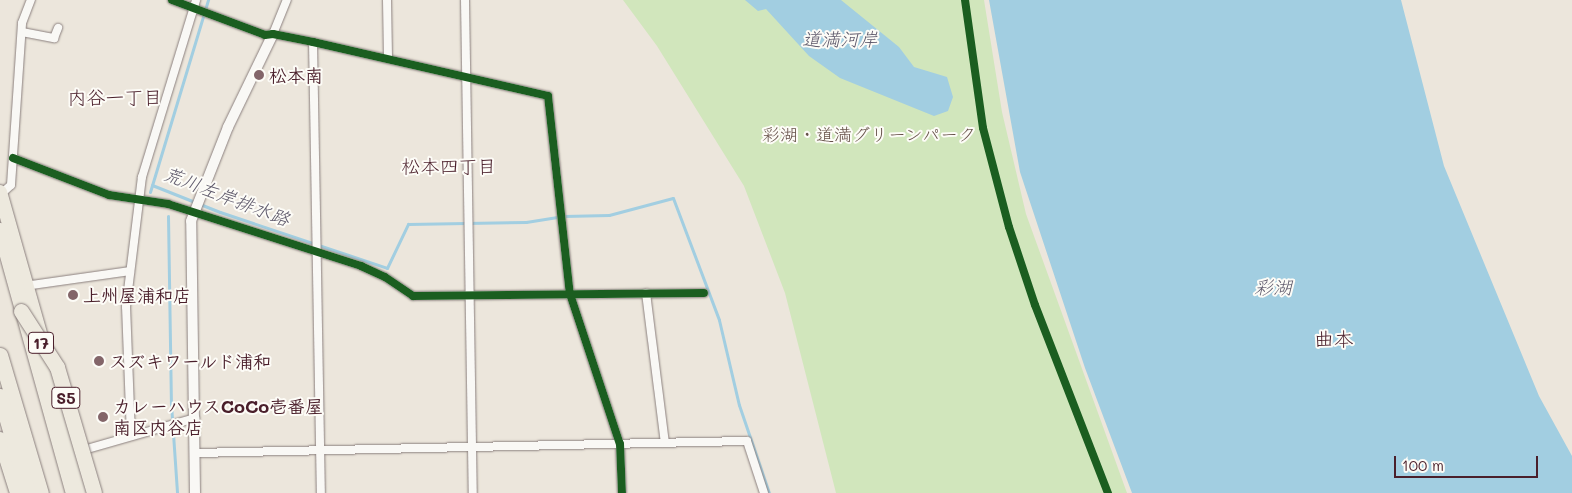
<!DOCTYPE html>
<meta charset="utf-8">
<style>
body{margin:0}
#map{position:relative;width:1572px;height:493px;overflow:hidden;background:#ece6dc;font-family:Mali,"Klee One",sans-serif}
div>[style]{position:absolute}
.green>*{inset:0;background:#d1e6bc}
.water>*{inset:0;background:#a2cee1}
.stream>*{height:3px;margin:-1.5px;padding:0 1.5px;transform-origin:1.5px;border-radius:1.5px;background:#a2cee1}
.roads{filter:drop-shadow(0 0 1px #8b807e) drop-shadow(0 0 1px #8b807e)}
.minor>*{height:8px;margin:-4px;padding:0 4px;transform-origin:4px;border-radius:4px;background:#f9f8f5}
.tertiary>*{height:10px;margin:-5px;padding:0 5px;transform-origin:5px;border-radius:5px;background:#f9f8f5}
.trunk>*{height:14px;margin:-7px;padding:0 7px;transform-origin:7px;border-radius:7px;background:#ede9de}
.motorway>*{height:15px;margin:-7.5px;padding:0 7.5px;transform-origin:7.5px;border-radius:7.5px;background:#ede9de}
.bridges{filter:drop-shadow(0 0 1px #8b807e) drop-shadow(0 0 1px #8b807e)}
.motorway-bridge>*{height:15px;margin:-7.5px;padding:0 7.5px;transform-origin:7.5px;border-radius:7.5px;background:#ede9de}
.cycleway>*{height:8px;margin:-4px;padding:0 4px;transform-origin:4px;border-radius:4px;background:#1b5e20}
.dots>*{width:14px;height:14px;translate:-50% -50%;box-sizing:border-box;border:2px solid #fdfcf7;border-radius:50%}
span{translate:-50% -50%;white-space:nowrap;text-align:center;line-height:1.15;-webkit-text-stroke:4px #fdfcf7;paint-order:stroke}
.shield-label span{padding:1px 4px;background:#fdfcf7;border:1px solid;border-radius:4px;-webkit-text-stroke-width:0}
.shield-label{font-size:16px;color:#4a1f2b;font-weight:700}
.poi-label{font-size:18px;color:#4a1f2b;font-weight:700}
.left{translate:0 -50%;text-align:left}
.park-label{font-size:18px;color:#665149}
.water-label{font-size:19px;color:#5e596b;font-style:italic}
.neighbourhood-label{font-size:19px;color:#4a1f2b}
.quarter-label{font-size:20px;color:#4a1f2b}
.scale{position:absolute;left:1394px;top:456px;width:144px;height:22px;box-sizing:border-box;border:2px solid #4a1f2b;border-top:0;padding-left:6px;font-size:15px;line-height:18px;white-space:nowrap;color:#4a1f2b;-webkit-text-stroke:4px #fdfcf7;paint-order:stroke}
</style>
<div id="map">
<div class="green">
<div style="clip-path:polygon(623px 0,984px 0,1002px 112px,1026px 214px,1127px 493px,836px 493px,785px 293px,744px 186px,657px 46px)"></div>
</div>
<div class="water">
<div style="clip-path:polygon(745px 0,841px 0,899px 47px,914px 67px,947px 77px,953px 97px,948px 111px,934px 116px,840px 78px,809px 56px,766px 9px,758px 11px)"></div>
<div style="clip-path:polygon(989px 0,1401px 0,1444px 166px,1539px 396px,1572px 456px,1572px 493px,1132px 493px,1085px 368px,1020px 172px)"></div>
</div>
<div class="stream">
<div style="left:152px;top:185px;width:73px;rotate:21.7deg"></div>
<div style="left:220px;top:212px;width:176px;rotate:18.5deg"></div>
<div style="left:387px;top:268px;width:49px;rotate:-64.5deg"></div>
<div style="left:408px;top:224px;width:118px;rotate:-1deg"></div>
<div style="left:526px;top:222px;width:38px;rotate:-9deg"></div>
<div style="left:564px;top:216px;width:45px;rotate:-1.3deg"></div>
<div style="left:609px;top:215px;width:66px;rotate:-14.9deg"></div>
<div style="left:673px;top:198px;width:130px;rotate:69.3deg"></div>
<div style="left:719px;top:320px;width:87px;rotate:76.8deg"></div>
<div style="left:739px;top:405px;width:93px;rotate:71.2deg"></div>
<div style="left:150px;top:192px;width:201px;rotate:-73.2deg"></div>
<div style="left:168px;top:216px;width:188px;rotate:89.1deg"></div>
<div style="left:171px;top:404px;width:89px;rotate:86.1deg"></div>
</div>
<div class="roads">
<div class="minor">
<div style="left:172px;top:0;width:99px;rotate:20.6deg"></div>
<div style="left:265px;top:35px;width:8px;rotate:-7deg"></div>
<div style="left:273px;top:34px;width:41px;rotate:11.3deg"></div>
<div style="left:313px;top:42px;width:241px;rotate:12.9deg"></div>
<div style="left:548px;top:96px;width:199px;rotate:83.7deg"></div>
<div style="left:570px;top:294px;width:158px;rotate:71.6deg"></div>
<div style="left:620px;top:444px;width:49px;rotate:87.7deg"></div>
<div style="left:387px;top:0;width:59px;rotate:89deg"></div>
<div style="left:465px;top:0;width:493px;rotate:89.1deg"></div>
<div style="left:22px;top:32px;width:33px;rotate:11deg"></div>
<div style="left:54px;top:38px;width:11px;rotate:-68deg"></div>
<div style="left:273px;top:34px;width:37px;rotate:-68deg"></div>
<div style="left:313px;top:42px;width:451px;rotate:89deg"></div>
<div style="left:13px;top:158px;width:103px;rotate:21.1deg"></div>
<div style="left:109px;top:195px;width:60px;rotate:8.7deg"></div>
<div style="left:168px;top:204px;width:203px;rotate:17.8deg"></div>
<div style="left:361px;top:266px;width:26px;rotate:25deg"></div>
<div style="left:385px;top:277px;width:34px;rotate:34deg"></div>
<div style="left:413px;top:296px;width:291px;rotate:-0.6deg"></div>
<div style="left:1px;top:194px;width:13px;rotate:-42deg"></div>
<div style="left:11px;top:185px;width:162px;rotate:-86.1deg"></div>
<div style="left:22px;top:23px;width:25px;rotate:-69deg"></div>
<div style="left:25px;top:286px;width:106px;rotate:-8.1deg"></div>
<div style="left:646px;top:293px;width:151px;rotate:82.8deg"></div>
<div style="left:131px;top:436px;width:129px;rotate:-92.2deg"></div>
<div style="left:126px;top:307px;width:131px;rotate:-83deg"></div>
<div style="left:142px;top:177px;width:185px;rotate:-73deg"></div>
<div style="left:80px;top:451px;width:120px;rotate:-16deg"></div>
<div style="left:195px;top:453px;width:552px;rotate:-1.25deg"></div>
<div style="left:747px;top:441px;width:55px;rotate:71.9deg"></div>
</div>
<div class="tertiary">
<div style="left:195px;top:493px;width:272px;rotate:-90.8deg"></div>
<div style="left:191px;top:221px;width:101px;rotate:-68.5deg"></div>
<div style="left:228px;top:127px;width:103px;rotate:-64.2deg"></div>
</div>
<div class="trunk">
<div style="left:0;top:192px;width:313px;rotate:74.2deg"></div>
<div style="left:0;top:439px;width:57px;rotate:72.5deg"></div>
</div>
<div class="motorway">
<div style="left:0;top:230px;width:273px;rotate:74.5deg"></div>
<div style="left:0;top:355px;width:144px;rotate:73.5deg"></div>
<div style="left:0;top:396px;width:101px;rotate:73.9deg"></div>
</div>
</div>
<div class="bridges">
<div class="motorway-bridge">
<div style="left:21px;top:311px;width:67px;rotate:57.3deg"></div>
<div style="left:57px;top:367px;width:131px;rotate:73.6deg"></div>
</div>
</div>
<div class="cycleway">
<div style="left:172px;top:0;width:99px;rotate:20.6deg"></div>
<div style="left:265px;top:35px;width:8px;rotate:-7deg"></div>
<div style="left:273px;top:34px;width:41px;rotate:11.3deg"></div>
<div style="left:313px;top:42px;width:241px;rotate:12.9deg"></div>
<div style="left:548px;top:96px;width:199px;rotate:83.7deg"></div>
<div style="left:570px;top:294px;width:158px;rotate:71.6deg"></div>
<div style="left:620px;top:444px;width:49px;rotate:87.7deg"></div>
<div style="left:965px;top:0;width:129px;rotate:82deg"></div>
<div style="left:983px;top:128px;width:102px;rotate:75.3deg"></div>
<div style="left:1009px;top:227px;width:82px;rotate:71.6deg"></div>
<div style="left:1035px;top:305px;width:202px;rotate:68.8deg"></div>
<div style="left:13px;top:158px;width:103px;rotate:21.1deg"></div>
<div style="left:109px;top:195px;width:60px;rotate:8.7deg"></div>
<div style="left:168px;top:204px;width:203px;rotate:17.8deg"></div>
<div style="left:361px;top:266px;width:26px;rotate:25deg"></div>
<div style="left:385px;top:277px;width:34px;rotate:34deg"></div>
<div style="left:413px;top:296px;width:291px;rotate:-0.6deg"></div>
</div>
<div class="dots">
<div style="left:259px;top:75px;background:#836569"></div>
<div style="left:73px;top:295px;background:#836569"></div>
<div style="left:99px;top:361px;background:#836569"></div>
<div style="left:103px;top:417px;background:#836569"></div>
</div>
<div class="shield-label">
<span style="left:41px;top:343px">17</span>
<span style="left:66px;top:398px">S5</span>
</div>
<div class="poi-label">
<span class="left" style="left:269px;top:75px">松本南</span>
<span class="left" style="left:83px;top:295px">上州屋浦和店</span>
<span class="left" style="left:109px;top:361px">スズキワールド浦和</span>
<span class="left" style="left:113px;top:417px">カレーハウスCoCo壱番屋<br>南区内谷店</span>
</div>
<div class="park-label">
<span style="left:869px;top:134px">彩湖・道満グリーンパーク</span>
</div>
<div class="water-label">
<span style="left:840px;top:39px">道満河岸</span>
<span style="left:227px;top:196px;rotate:21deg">荒川左岸排水路</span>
<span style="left:1273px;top:287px">彩湖</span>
</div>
<div class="neighbourhood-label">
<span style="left:115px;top:97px">内谷一丁目</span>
<span style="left:449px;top:166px">松本四丁目</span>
</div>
<div class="quarter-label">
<span style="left:1334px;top:338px">曲本</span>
</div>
<div class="scale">100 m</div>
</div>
